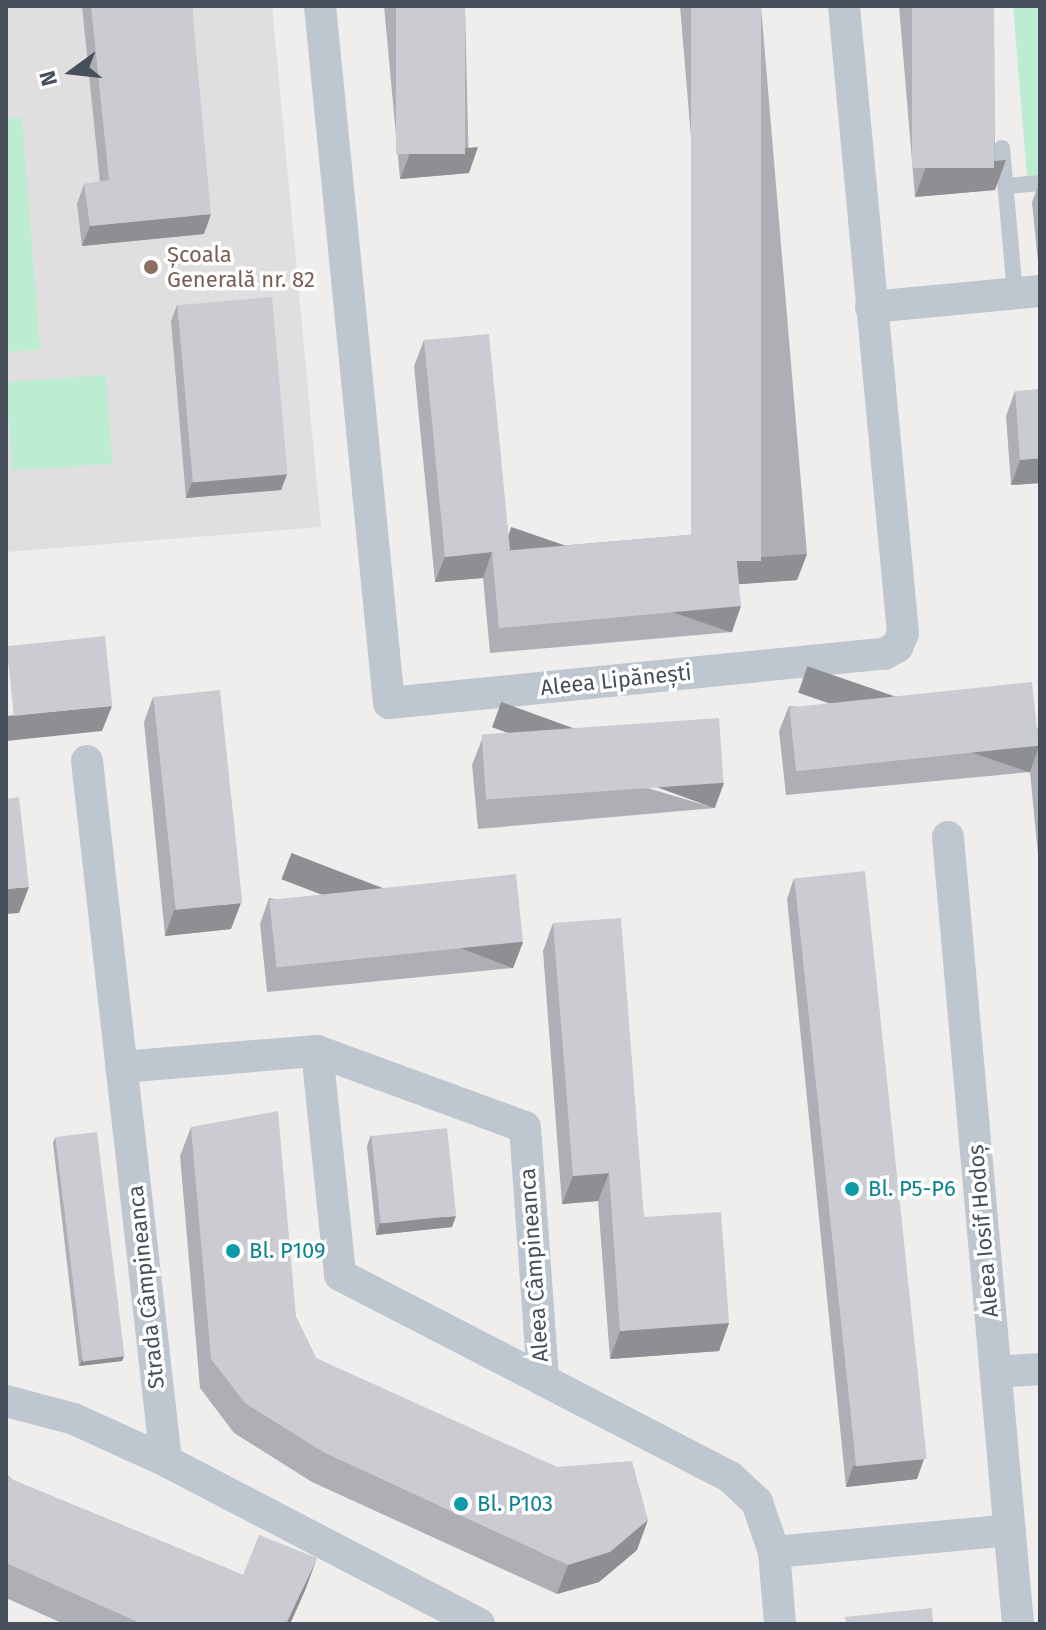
<!DOCTYPE html>
<meta charset="utf-8">
<style>
body{margin:0}
#map{position:relative;width:1046px;height:1630px;overflow:hidden;background:#f0eded;font-family:"Fira Sans",sans-serif}
div>[style]{position:absolute}
.education>*{inset:0;background:#e1dedf}
.green>*{inset:0;background:#bcedd2;transform-origin:0 0}
.lane>*{height:16px;margin:-8px;padding:0 8px;transform-origin:8px;border-radius:8px;background:#bec7cf}
.street>*{height:32px;margin:-16px;padding:0 16px;transform-origin:16px;border-radius:16px;background:#bec7cf}
.wall>*{inset:0;background:#aeafb5}
.shaded-wall>*{inset:0;background:#8d8f93;transform-origin:0 0}
.building>*{inset:0;background:#caccd2;transform-origin:0 0}
.dots>*{width:22px;height:22px;translate:-50% -50%;box-sizing:border-box;border:4px solid #fff;border-radius:50%}
span{translate:-50% -50%;white-space:nowrap;text-align:center;line-height:1.15;-webkit-text-stroke:7px #fff;paint-order:stroke}
.education-label{font-size:22px;color:#785e54}
.left{translate:0 -50%;text-align:left}
.street-label{font-size:22px;color:#464f5a}
.culture-label{font-size:22px;color:#0d838f}
.frame{position:absolute;inset:0;border:8px solid #464f5a;pointer-events:none}
.north{position:absolute;left:32px;top:32px;width:80px;height:80px;-webkit-text-stroke:6px #fff;paint-order:stroke;rotate:255deg;font-size:22px;font-weight:700;line-height:32px;text-align:center;color:#464f5a}
.north::after{content:'';display:block;margin:auto;width:28px;height:36px;background:#464f5a;clip-path:polygon(50% 0,100% 100%,50% 72%,0 100%)}
</style>
<div id="map">
<div class="education">
<div style="clip-path:polygon(6px 6px,272px 6px,321px 527px,6px 552px)"></div>
</div>
<div class="green">
<div style="clip-path:polygon(1013px 6px,1040px 6px,1040px 175px,1027px 176px)"></div>
<div style="clip-path:polygon(22px 117px,40px 349px,6px 352px,6px 118px)"></div>
<div style="left:106px;top:375px;width:89px;height:100px;rotate:86deg"></div>
</div>
<div class="lane">
<div style="left:1002px;top:148px;width:146px;rotate:84.9deg"></div>
<div style="left:1006px;top:186px;width:34px;rotate:-5deg"></div>
</div>
<div class="street">
<div style="left:320px;top:6px;width:700px;rotate:84.35deg"></div>
<div style="left:389px;top:703px;width:497px;rotate:-5.7deg"></div>
<div style="left:884px;top:654px;width:15px;rotate:-28deg"></div>
<div style="left:897px;top:647px;width:15px;rotate:-67deg"></div>
<div style="left:903px;top:633px;width:630px;rotate:-95.38deg"></div>
<div style="left:871px;top:307px;width:170px;rotate:-5.4deg"></div>
<div style="left:87px;top:761px;width:704px;rotate:83.56deg"></div>
<div style="left:948px;top:837px;width:790px;rotate:84.92deg"></div>
<div style="left:317px;top:1051px;width:225px;rotate:84.1deg"></div>
<div style="left:340px;top:1275px;width:229px;rotate:27.3deg"></div>
<div style="left:121px;top:1067px;width:197px;rotate:-4.7deg"></div>
<div style="left:317px;top:1051px;width:221px;rotate:20.1deg"></div>
<div style="left:525px;top:1127px;width:254px;rotate:85.9deg"></div>
<div style="left:543px;top:1380px;width:211px;rotate:27.4deg"></div>
<div style="left:730px;top:1477px;width:37px;rotate:43deg"></div>
<div style="left:757px;top:1502px;width:53px;rotate:71.2deg"></div>
<div style="left:774px;top:1552px;width:72px;rotate:85.2deg"></div>
<div style="left:996px;top:1372px;width:44px;rotate:-3.9deg"></div>
<div style="left:6px;top:1401px;width:70px;rotate:14.8deg"></div>
<div style="left:74px;top:1419px;width:101px;rotate:24.5deg"></div>
<div style="left:166px;top:1461px;width:353px;rotate:27.5deg"></div>
<div style="left:774px;top:1552px;width:237px;rotate:-5.3deg"></div>
</div>
<div class="wall">
<div style="clip-path:polygon(82px 6px,192px 6px,204px 234px,82px 246px,77px 204px,84px 184px,100px 182px)"></div>
<div style="clip-path:polygon(384px 6px,465px 6px,469px 173px,400px 179px)"></div>
<div style="clip-path:polygon(680px 6px,761px 6px,807px 554px,797px 580px,739px 584px,732px 632px,490px 653px,483px 578px,435px 582px,414px 366px,424px 340px,510px 550px,724px 532px)"></div>
<div style="clip-path:polygon(899px 6px,994px 6px,995px 190px,915px 197px)"></div>
<div style="clip-path:polygon(1040px 181px,1040px 272px,1039px 272px,1032px 202px)"></div>
<div style="clip-path:polygon(177px 305px,287px 474px,281px 490px,186px 498px,171px 321px)"></div>
<div style="clip-path:polygon(1015px 391px,1040px 483px,1011px 485px,1006px 416px)"></div>
<div style="clip-path:polygon(153px 697px,231px 929px,165px 936px,144px 722px)"></div>
<div style="clip-path:polygon(789px 706px,1037px 728px,1040px 727px,1040px 875px,1030px 772px,786px 795px,779px 731px)"></div>
<div style="clip-path:polygon(482px 739px,715px 808px,478px 829px,472px 765px)"></div>
<div style="clip-path:polygon(794px 878px,917px 1479px,846px 1487px,787px 899px)"></div>
<div style="clip-path:polygon(269px 898px,523px 942px,513px 968px,267px 992px,260px 924px)"></div>
<div style="clip-path:polygon(553px 923px,644px 1217px,729px 1323px,719px 1351px,610px 1359px,598px 1201px,562px 1204px,543px 951px)"></div>
<div style="clip-path:polygon(191px 1127px,296px 1317px,316px 1358px,637px 1550px,599px 1582px,557px 1594px,312px 1482px,234px 1433px,200px 1388px,180px 1156px)"></div>
<div style="clip-path:polygon(371px 1135px,452px 1227px,376px 1235px,367px 1146px)"></div>
<div style="clip-path:polygon(55px 1137px,124px 1356px,122px 1361px,79px 1366px,53px 1143px)"></div>
<div style="clip-path:polygon(6px 1473px,13px 1480px,243px 1575px,306px 1588px,290px 1624px,64px 1624px,6px 1598px)"></div>
</div>
<div class="shaded-wall">
<div style="clip-path:polygon(478px 147px,469px 173px,400px 179px,410px 153px)"></div>
<div style="clip-path:polygon(1006px 160px,995px 190px,915px 197px,926px 167px)"></div>
<div style="clip-path:polygon(211px 214px,204px 234px,82px 246px,90px 226px)"></div>
<div style="clip-path:polygon(1040px 458px,1040px 483px,1011px 485px,1020px 460px)"></div>
<div style="clip-path:polygon(287px 474px,281px 490px,186px 498px,192px 482px)"></div>
<div style="clip-path:polygon(492px 552px,483px 578px,435px 582px,445px 557px)"></div>
<div style="clip-path:polygon(807px 554px,797px 580px,728px 585px,737px 559px)"></div>
<div style="left:741px;top:606px;width:28px;height:243px;rotate:109deg"></div>
<div style="clip-path:polygon(112px 706px,102px 731px,6px 741px,6px 716px)"></div>
<div style="left:1039px;top:746px;width:28px;height:245px;rotate:109deg"></div>
<div style="left:724px;top:783px;width:27px;height:237px;rotate:110deg"></div>
<div style="clip-path:polygon(29px 887px,19px 913px,6px 914px,6px 889px)"></div>
<div style="clip-path:polygon(241px 903px,231px 929px,165px 936px,174px 910px)"></div>
<div style="left:523px;top:942px;width:28px;height:248px;rotate:111deg"></div>
<div style="clip-path:polygon(609px 1173px,598px 1201px,562px 1204px,573px 1176px)"></div>
<div style="clip-path:polygon(456px 1216px,452px 1227px,376px 1235px,380px 1223px)"></div>
<div style="clip-path:polygon(729px 1323px,719px 1351px,610px 1359px,620px 1331px)"></div>
<div style="clip-path:polygon(124px 1356px,122px 1361px,79px 1366px,82px 1360px)"></div>
<div style="clip-path:polygon(924px 1459px,917px 1479px,846px 1487px,853px 1466px)"></div>
<div style="clip-path:polygon(648px 1520px,637px 1550px,599px 1582px,557px 1594px,568px 1565px)"></div>
<div style="clip-path:polygon(317px 1558px,306px 1588px,290px 1624px,286px 1624px)"></div>
</div>
<div class="building">
<div style="clip-path:polygon(91px 6px,192px 6px,211px 214px,90px 226px,84px 184px,109px 180px)"></div>
<div style="left:396px;top:6px;width:69px;height:148px"></div>
<div style="left:691px;top:6px;width:70px;height:555px"></div>
<div style="left:912px;top:6px;width:82px;height:162px"></div>
<div style="left:272px;top:297px;width:178px;height:95px;rotate:85deg"></div>
<div style="clip-path:polygon(489px 334px,510px 550px,501px 551px,734px 531px,741px 606px,499px 628px,492px 552px,445px 557px,424px 340px)"></div>
<div style="clip-path:polygon(1040px 389px,1040px 458px,1020px 460px,1015px 391px)"></div>
<div style="left:105px;top:636px;width:70px;height:99px;rotate:84deg"></div>
<div style="left:1032px;top:682px;width:64px;height:244px;rotate:84deg"></div>
<div style="left:220px;top:690px;width:214px;height:67px;rotate:84deg"></div>
<div style="left:719px;top:718px;width:65px;height:238px;rotate:86deg"></div>
<div style="clip-path:polygon(1040px 727px,1040px 755px,1037px 728px)"></div>
<div style="clip-path:polygon(19px 797px,29px 887px,6px 889px,6px 799px)"></div>
<div style="left:865px;top:871px;width:591px;height:71px;rotate:84deg"></div>
<div style="left:516px;top:874px;width:68px;height:248px;rotate:84deg"></div>
<div style="clip-path:polygon(621px 918px,644px 1217px,721px 1212px,729px 1323px,620px 1331px,609px 1173px,573px 1176px,553px 923px)"></div>
<div style="clip-path:polygon(278px 1111px,296px 1317px,316px 1358px,557px 1467px,632px 1461px,648px 1520px,610px 1552px,568px 1565px,323px 1452px,245px 1403px,211px 1359px,191px 1127px)"></div>
<div style="left:447px;top:1128px;width:88px;height:76px;rotate:84deg"></div>
<div style="left:97px;top:1132px;width:226px;height:42px;rotate:83deg"></div>
<div style="clip-path:polygon(6px 1473px,13px 1480px,243px 1575px,259px 1535px,317px 1558px,286px 1624px,142px 1624px,6px 1563px)"></div>
<div style="clip-path:polygon(932px 1608px,933px 1624px,846px 1624px,845px 1617px)"></div>
</div>
<div class="dots">
<div style="left:151px;top:267px;background:#8d6e63"></div>
<div style="left:852px;top:1189px;background:#0f9aa8"></div>
<div style="left:233px;top:1251px;background:#0f9aa8"></div>
<div style="left:461px;top:1504px;background:#0f9aa8"></div>
</div>
<div class="education-label">
<span class="left" style="left:167px;top:267px">Școala<br>Generală nr. 82</span>
</div>
<div class="street-label">
<span style="left:616px;top:680px;rotate:-6deg">Aleea Lipănești</span>
<span style="left:983px;top:1231px;rotate:-95deg">Aleea Iosif Hodoș</span>
<span style="left:534px;top:1265px;rotate:-94deg">Aleea Câmpineanca</span>
<span style="left:146px;top:1287px;rotate:-96deg">Strada Câmpineanca</span>
</div>
<div class="culture-label">
<span class="left" style="left:868px;top:1189px">Bl. P5-P6</span>
<span class="left" style="left:249px;top:1251px">Bl. P109</span>
<span class="left" style="left:477px;top:1504px">Bl. P103</span>
</div>
<div class="frame"></div>
<div class="north">N</div>
</div>
